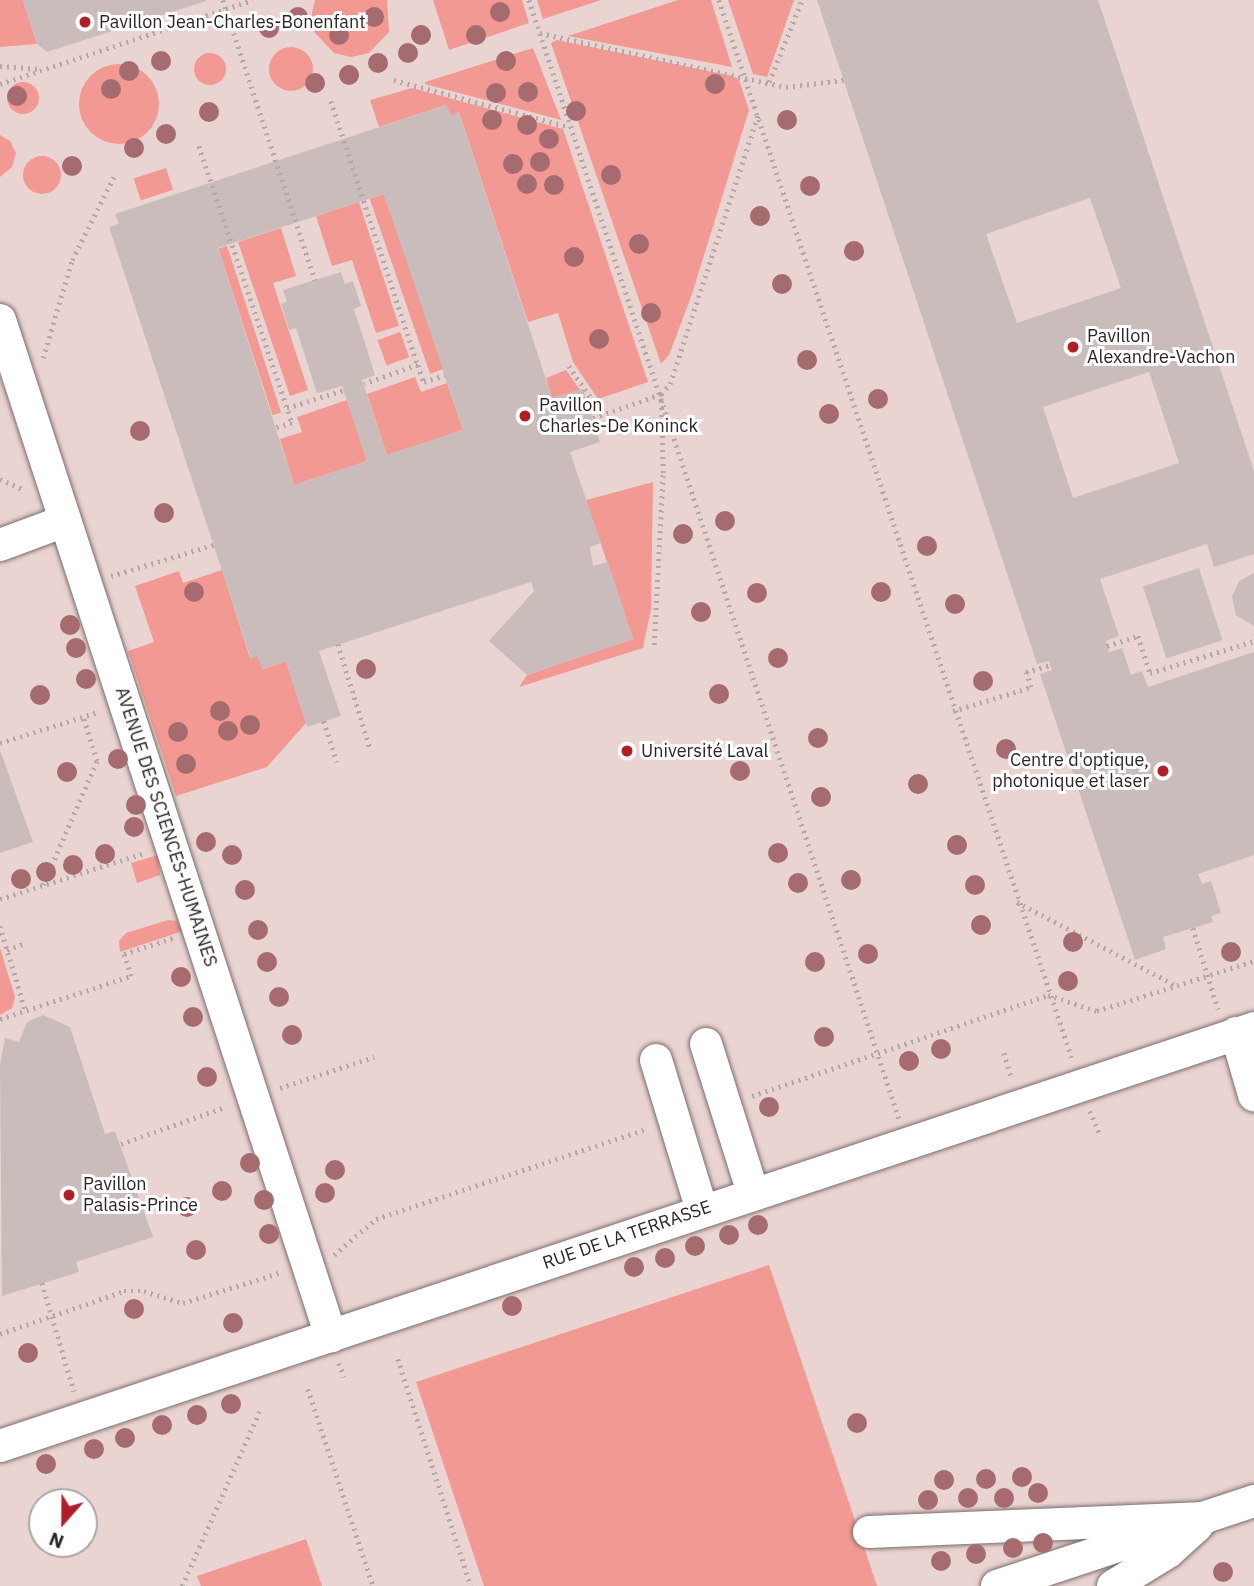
<!DOCTYPE html>
<meta charset="utf-8">
<style>
body{margin:0}
#map{position:relative;width:1254px;height:1586px;overflow:hidden;background:#f0e3e1;font-family:"IBM Plex Sans",sans-serif}
div>[style]{position:absolute}
.built>*{inset:0;background:#ead4d2}
.green>*{inset:0;background:#f39993;transform-origin:0 0}
.round{border-radius:50%}
.building>*{inset:0;background:#c9bcbb;transform-origin:0 0}
.path>*{height:4.5px;margin-top:-2.25px;transform-origin:0;background:repeating-linear-gradient(90deg,#b3a8a7 0 2px,transparent 0 7px)}
.roads{filter:drop-shadow(0 0 2px #7a6e6d) drop-shadow(0 0 2px #7a6e6d)}
.minor>*{height:32px;margin:-16px;padding:0 16px;transform-origin:16px;border-radius:16px;background:#fff}
.trees>*{width:20px;height:20px;margin:-10px;border-radius:50%;background:#a56b6f}
.dots>*{width:19px;height:19px;translate:-50% -50%;box-sizing:border-box;border:4px solid #fff;border-radius:50%}
span{translate:-50% -50%;white-space:nowrap;text-align:center;line-height:1.15;-webkit-text-stroke:6px #fff;paint-order:stroke}
.poi-label{font-size:18px;color:#2a2625}
.left{translate:0 -50%;text-align:left}
.right{translate:-100% -50%;text-align:right}
.street-label{font-size:18px;color:#2a2625}
.north{position:absolute;left:28px;top:1488px;width:70px;height:70px;box-sizing:border-box;background:#fff;border:2px solid #aaa8a8;border-radius:50%;rotate:201deg;font-size:19px;font-weight:700;line-height:28px;text-align:center;color:#2a2625}
.north::after{content:'';display:block;margin:auto;width:24px;height:32px;background:#b01e28;clip-path:polygon(50% 0,100% 100%,50% 72%,0 100%)}
</style>
<div id="map">
<div class="built">
<div style="clip-path:polygon(evenodd,0 0,1254px 0,1254px 1586px,0 1586px,0 0,42px 1502px,84px 1502px,84px 1544px,42px 1544px,42px 1502px)"></div>
</div>
<div class="green">
<div style="clip-path:polygon(0 0,23px 0,37px 44px,0 47px)"></div>
<div style="clip-path:polygon(315px 0,387px 0,389px 32px,369px 53px,351px 57px,334px 53px,315px 33px,311px 17px)"></div>
<div style="clip-path:polygon(433px 0,522px 0,529px 23px,449px 50px)"></div>
<div style="clip-path:polygon(537px 0,601px 0,543px 19px)"></div>
<div style="clip-path:polygon(678px 0,711px 0,732px 67px,568px 36px)"></div>
<div style="clip-path:polygon(728px 0,794px 0,767px 77px,753px 74px)"></div>
<div style="clip-path:polygon(557px 40px,733px 76px,739px 80px,749px 110px,692px 294px,669px 355px,661px 364px,551px 43px)"></div>
<div class="round" style="left:269px;top:47px;width:44px;height:44px"></div>
<div style="clip-path:polygon(533px 48px,561px 120px,425px 84px,425px 82px)"></div>
<div class="round" style="left:194px;top:53px;width:32px;height:32px"></div>
<div class="round" style="left:79px;top:64px;width:80px;height:80px"></div>
<div class="round" style="left:7px;top:82px;width:32px;height:32px"></div>
<div style="clip-path:polygon(412px 88px,563px 129px,648px 382px,598px 399px,573px 362px,558px 313px,528px 322px,459px 112px,451px 116px,446px 105px,379px 127px,370px 100px)"></div>
<div style="clip-path:polygon(0 135px,10px 141px,16px 153px,12px 167px,0 177px)"></div>
<div class="round" style="left:23px;top:156px;width:38px;height:38px"></div>
<div style="left:166px;top:168px;width:23px;height:34px;rotate:72deg"></div>
<div style="left:384px;top:194px;width:185px;height:15px;rotate:71deg"></div>
<div style="clip-path:polygon(359px 202px,399px 326px,376px 333px,352px 260px,332px 266px,316px 216px)"></div>
<div style="clip-path:polygon(281px 228px,296px 276px,273px 283px,308px 390px,290px 396px,238px 242px)"></div>
<div style="left:227px;top:246px;width:175px;height:9px;rotate:72deg"></div>
<div style="left:400px;top:332px;width:27px;height:24px;rotate:70deg"></div>
<div style="clip-path:polygon(566px 370px,580px 390px,552px 398px,546px 378px)"></div>
<div style="clip-path:polygon(415px 377px,421px 392px,447px 383px,463px 430px,387px 455px,367px 394px)"></div>
<div style="clip-path:polygon(347px 400px,367px 461px,294px 485px,280px 439px,302px 432px,297px 417px)"></div>
<div style="clip-path:polygon(653px 482px,651px 609px,643px 648px,519px 687px,527px 675px,633px 639px,586px 500px)"></div>
<div style="clip-path:polygon(222px 570px,250px 658px,258px 656px,263px 669px,286px 661px,306px 723px,267px 767px,176px 796px,128px 651px,154px 642px,135px 586px,179px 571px,183px 583px)"></div>
<div style="clip-path:polygon(158px 855px,160px 875px,137px 883px,131px 863px)"></div>
<div style="clip-path:polygon(168px 920px,177px 921px,183px 931px,120px 952px,119px 941px,126px 933px)"></div>
<div style="clip-path:polygon(0 948px,15px 997px,12px 1008px,0 1015px)"></div>
<div style="clip-path:polygon(769px 1265px,877px 1586px,484px 1586px,416px 1382px)"></div>
<div style="clip-path:polygon(306px 1539px,322px 1586px,201px 1586px,197px 1576px)"></div>
</div>
<div class="building">
<div style="clip-path:polygon(23px 0,206px 0,206px 1px,47px 52px,37px 44px)"></div>
<div style="clip-path:polygon(evenodd,817px 0,1098px 0,1254px 471px,1254px 554px,1214px 567px,1207px 544px,1100px 579px,1119px 636px,1106px 641px,1109px 652px,1122px 648px,1131px 675px,1142px 671px,1148px 687px,1254px 652px,1254px 855px,1198px 874px,1202px 884px,1211px 881px,1221px 913px,1211px 916px,1213px 922px,1163px 937px,1166px 949px,1135px 960px,1040px 674px,1052px 670px,1050px 665px,1049px 661px,1037px 664px,817px 0,1090px 198px,1121px 288px,1017px 323px,986px 234px,1090px 198px,817px 0,1149px 372px,1179px 463px,1073px 498px,1043px 407px,1149px 372px)"></div>
<div style="clip-path:polygon(evenodd,447px 105px,451px 116px,459px 112px,552px 398px,583px 389px,600px 442px,570px 452px,601px 543px,590px 547px,593px 566px,608px 562px,633px 639px,527px 675px,489px 641px,534px 591px,531px 582px,319px 651px,341px 716px,307px 727px,286px 661px,262px 669px,258px 656px,251px 659px,109px 227px,119px 224px,115px 214px,447px 105px,384px 194px,463px 430px,387px 455px,362px 380px,375px 375px,354px 309px,361px 306px,353px 281px,345px 284px,341px 272px,315px 280px,283px 290px,287px 302px,281px 304px,289px 330px,296px 328px,317px 393px,342px 386px,367px 461px,294px 485px,218px 248px,384px 194px)"></div>
<div style="left:1199px;top:568px;width:76px;height:59px;rotate:72deg"></div>
<div style="clip-path:polygon(1254px 573px,1254px 626px,1236px 615px,1232px 597px,1239px 581px)"></div>
<div style="clip-path:polygon(0 750px,33px 842px,0 853px)"></div>
<div style="clip-path:polygon(43px 1015px,70px 1027px,105px 1134px,115px 1131px,153px 1237px,76px 1262px,79px 1272px,2px 1296px,0 1065px,5px 1038px,19px 1042px,27px 1022px)"></div>
</div>
<div class="path">
<div style="left:223px;top:0;width:295px;rotate:71.8deg"></div>
<div style="left:529px;top:0;width:1178px;rotate:71.69deg"></div>
<div style="left:719px;top:0;width:1115px;rotate:71.55deg"></div>
<div style="left:540px;top:33px;width:252px;rotate:12.4deg"></div>
<div style="left:786px;top:87px;width:58px;rotate:-6.9deg"></div>
<div style="left:0;top:66px;width:41px;rotate:4.2deg"></div>
<div style="left:394px;top:80px;width:182px;rotate:15deg"></div>
<div style="left:769px;top:82px;width:88px;rotate:-68.1deg"></div>
<div style="left:0;top:84px;width:266px;rotate:-18.4deg"></div>
<div style="left:331px;top:101px;width:278px;rotate:71.8deg"></div>
<div style="left:418px;top:365px;width:57px;rotate:160.6deg"></div>
<div style="left:199px;top:146px;width:292px;rotate:71.4deg"></div>
<div style="left:292px;top:423px;width:17px;rotate:163deg"></div>
<div style="left:43px;top:358px;width:102px;rotate:-73.5deg"></div>
<div style="left:72px;top:260px;width:96px;rotate:-63.4deg"></div>
<div style="left:418px;top:365px;width:18px;rotate:71deg"></div>
<div style="left:424px;top:382px;width:22px;rotate:-18deg"></div>
<div style="left:569px;top:366px;width:58px;rotate:55.5deg"></div>
<div style="left:287px;top:408px;width:60px;rotate:-17.5deg"></div>
<div style="left:593px;top:418px;width:72px;rotate:-19.4deg"></div>
<div style="left:0;top:479px;width:27px;rotate:24deg"></div>
<div style="left:111px;top:576px;width:107px;rotate:-16.9deg"></div>
<div style="left:338px;top:644px;width:112px;rotate:72.9deg"></div>
<div style="left:654px;top:645px;width:172px;rotate:-87deg"></div>
<div style="left:663px;top:473px;width:79px;rotate:-91.5deg"></div>
<div style="left:661px;top:394px;width:13px;rotate:-48deg"></div>
<div style="left:670px;top:384px;width:284px;rotate:-71.9deg"></div>
<div style="left:1107px;top:646px;width:33px;rotate:-18deg"></div>
<div style="left:1138px;top:636px;width:39px;rotate:72deg"></div>
<div style="left:1150px;top:673px;width:109px;rotate:-17.1deg"></div>
<div style="left:953px;top:711px;width:82px;rotate:-17.1deg"></div>
<div style="left:1031px;top:687px;width:16px;rotate:-108deg"></div>
<div style="left:1026px;top:672px;width:25px;rotate:-16deg"></div>
<div style="left:324px;top:721px;width:43px;rotate:72.4deg"></div>
<div style="left:0;top:743px;width:103px;rotate:-17.6deg"></div>
<div style="left:43px;top:885px;width:135px;rotate:-66.5deg"></div>
<div style="left:97px;top:761px;width:46px;rotate:-107.7deg"></div>
<div style="left:0;top:899px;width:151px;rotate:-17.7deg"></div>
<div style="left:1017px;top:902px;width:181px;rotate:27.7deg"></div>
<div style="left:0;top:926px;width:87px;rotate:73.2deg"></div>
<div style="left:1193px;top:928px;width:85px;rotate:72.8deg"></div>
<div style="left:7px;top:950px;width:17px;rotate:-21deg"></div>
<div style="left:0;top:1019px;width:138px;rotate:-18.2deg"></div>
<div style="left:131px;top:976px;width:23px;rotate:-108deg"></div>
<div style="left:124px;top:954px;width:52px;rotate:-18.1deg"></div>
<div style="left:1004px;top:1053px;width:27px;rotate:73deg"></div>
<div style="left:280px;top:1088px;width:99px;rotate:-18.3deg"></div>
<div style="left:752px;top:1096px;width:313px;rotate:-18.8deg"></div>
<div style="left:1048px;top:995px;width:52px;rotate:18.1deg"></div>
<div style="left:1097px;top:1011px;width:165px;rotate:-17.7deg"></div>
<div style="left:1090px;top:1111px;width:26px;rotate:67deg"></div>
<div style="left:121px;top:1144px;width:110px;rotate:-19.6deg"></div>
<div style="left:334px;top:1255px;width:55px;rotate:-40.6deg"></div>
<div style="left:376px;top:1219px;width:286px;rotate:-18.4deg"></div>
<div style="left:42px;top:1283px;width:113px;rotate:73.5deg"></div>
<div style="left:0;top:1334px;width:131px;rotate:-19.1deg"></div>
<div style="left:124px;top:1291px;width:20px"></div>
<div style="left:144px;top:1291px;width:41px;rotate:17.1deg"></div>
<div style="left:183px;top:1303px;width:104px;rotate:-17.4deg"></div>
<div style="left:398px;top:1359px;width:238px;rotate:72.2deg"></div>
<div style="left:339px;top:1363px;width:15px;rotate:70deg"></div>
<div style="left:308px;top:1389px;width:207px;rotate:71.7deg"></div>
<div style="left:182px;top:1586px;width:193px;rotate:-66.1deg"></div>
</div>
<div class="roads">
<div class="minor">
<div style="left:0;top:320px;width:1069px;rotate:71.96deg"></div>
<div style="left:0;top:545px;width:69px;rotate:-20.3deg"></div>
<div style="left:1236px;top:1033px;width:65px;rotate:73.8deg"></div>
<div style="left:706px;top:1044px;width:156px;rotate:72.5deg"></div>
<div style="left:656px;top:1060px;width:157px;rotate:73deg"></div>
<div style="left:0;top:1446px;width:1322px;rotate:-18.43deg"></div>
<div style="left:869px;top:1532px;width:336px;rotate:-2.4deg"></div>
<div style="left:997px;top:1586px;width:271px;rotate:-18.3deg"></div>
<div style="left:1113px;top:1586px;width:65px;rotate:-31.7deg"></div>
<div style="left:1168px;top:1552px;width:39px;rotate:-42deg"></div>
</div>
</div>
<div class="trees">
<div style="left:500px;top:12px"></div>
<div style="left:298px;top:17px"></div>
<div style="left:374px;top:17px"></div>
<div style="left:269px;top:28px"></div>
<div style="left:339px;top:35px"></div>
<div style="left:421px;top:35px"></div>
<div style="left:476px;top:35px"></div>
<div style="left:408px;top:53px"></div>
<div style="left:161px;top:61px"></div>
<div style="left:506px;top:61px"></div>
<div style="left:378px;top:63px"></div>
<div style="left:129px;top:71px"></div>
<div style="left:349px;top:75px"></div>
<div style="left:315px;top:83px"></div>
<div style="left:715px;top:84px"></div>
<div style="left:111px;top:89px"></div>
<div style="left:528px;top:92px"></div>
<div style="left:496px;top:93px"></div>
<div style="left:17px;top:96px"></div>
<div style="left:576px;top:111px"></div>
<div style="left:209px;top:112px"></div>
<div style="left:492px;top:120px"></div>
<div style="left:787px;top:120px"></div>
<div style="left:527px;top:125px"></div>
<div style="left:166px;top:134px"></div>
<div style="left:549px;top:139px"></div>
<div style="left:134px;top:148px"></div>
<div style="left:540px;top:162px"></div>
<div style="left:513px;top:164px"></div>
<div style="left:72px;top:166px"></div>
<div style="left:611px;top:175px"></div>
<div style="left:527px;top:184px"></div>
<div style="left:554px;top:185px"></div>
<div style="left:810px;top:186px"></div>
<div style="left:760px;top:216px"></div>
<div style="left:639px;top:244px"></div>
<div style="left:854px;top:251px"></div>
<div style="left:574px;top:257px"></div>
<div style="left:782px;top:284px"></div>
<div style="left:651px;top:313px"></div>
<div style="left:599px;top:339px"></div>
<div style="left:807px;top:360px"></div>
<div style="left:878px;top:399px"></div>
<div style="left:829px;top:414px"></div>
<div style="left:140px;top:431px"></div>
<div style="left:164px;top:513px"></div>
<div style="left:725px;top:521px"></div>
<div style="left:683px;top:534px"></div>
<div style="left:927px;top:546px"></div>
<div style="left:194px;top:592px"></div>
<div style="left:881px;top:592px"></div>
<div style="left:757px;top:593px"></div>
<div style="left:955px;top:604px"></div>
<div style="left:701px;top:612px"></div>
<div style="left:70px;top:625px"></div>
<div style="left:76px;top:648px"></div>
<div style="left:778px;top:658px"></div>
<div style="left:366px;top:669px"></div>
<div style="left:86px;top:679px"></div>
<div style="left:983px;top:681px"></div>
<div style="left:719px;top:694px"></div>
<div style="left:40px;top:695px"></div>
<div style="left:220px;top:711px"></div>
<div style="left:250px;top:725px"></div>
<div style="left:228px;top:731px"></div>
<div style="left:178px;top:732px"></div>
<div style="left:818px;top:738px"></div>
<div style="left:1006px;top:749px"></div>
<div style="left:118px;top:759px"></div>
<div style="left:186px;top:764px"></div>
<div style="left:740px;top:771px"></div>
<div style="left:67px;top:772px"></div>
<div style="left:918px;top:784px"></div>
<div style="left:821px;top:797px"></div>
<div style="left:136px;top:805px"></div>
<div style="left:134px;top:827px"></div>
<div style="left:206px;top:842px"></div>
<div style="left:957px;top:845px"></div>
<div style="left:778px;top:853px"></div>
<div style="left:105px;top:854px"></div>
<div style="left:232px;top:855px"></div>
<div style="left:73px;top:865px"></div>
<div style="left:46px;top:872px"></div>
<div style="left:21px;top:879px"></div>
<div style="left:851px;top:880px"></div>
<div style="left:798px;top:883px"></div>
<div style="left:975px;top:885px"></div>
<div style="left:245px;top:890px"></div>
<div style="left:981px;top:925px"></div>
<div style="left:258px;top:930px"></div>
<div style="left:1073px;top:942px"></div>
<div style="left:1231px;top:952px"></div>
<div style="left:868px;top:954px"></div>
<div style="left:267px;top:962px"></div>
<div style="left:815px;top:962px"></div>
<div style="left:181px;top:977px"></div>
<div style="left:1068px;top:981px"></div>
<div style="left:279px;top:997px"></div>
<div style="left:193px;top:1017px"></div>
<div style="left:292px;top:1035px"></div>
<div style="left:824px;top:1037px"></div>
<div style="left:941px;top:1049px"></div>
<div style="left:909px;top:1061px"></div>
<div style="left:207px;top:1077px"></div>
<div style="left:769px;top:1107px"></div>
<div style="left:250px;top:1163px"></div>
<div style="left:335px;top:1170px"></div>
<div style="left:222px;top:1191px"></div>
<div style="left:325px;top:1193px"></div>
<div style="left:264px;top:1200px"></div>
<div style="left:187px;top:1207px"></div>
<div style="left:758px;top:1225px"></div>
<div style="left:269px;top:1234px"></div>
<div style="left:729px;top:1235px"></div>
<div style="left:695px;top:1246px"></div>
<div style="left:196px;top:1250px"></div>
<div style="left:665px;top:1258px"></div>
<div style="left:634px;top:1267px"></div>
<div style="left:512px;top:1306px"></div>
<div style="left:134px;top:1309px"></div>
<div style="left:233px;top:1323px"></div>
<div style="left:28px;top:1353px"></div>
<div style="left:231px;top:1404px"></div>
<div style="left:197px;top:1415px"></div>
<div style="left:857px;top:1423px"></div>
<div style="left:162px;top:1425px"></div>
<div style="left:125px;top:1438px"></div>
<div style="left:94px;top:1449px"></div>
<div style="left:46px;top:1464px"></div>
<div style="left:1022px;top:1477px"></div>
<div style="left:986px;top:1479px"></div>
<div style="left:944px;top:1480px"></div>
<div style="left:1038px;top:1493px"></div>
<div style="left:968px;top:1498px"></div>
<div style="left:1004px;top:1498px"></div>
<div style="left:928px;top:1500px"></div>
<div style="left:1043px;top:1543px"></div>
<div style="left:1013px;top:1548px"></div>
<div style="left:976px;top:1554px"></div>
<div style="left:941px;top:1561px"></div>
<div style="left:1223px;top:1572px"></div>
</div>
<div class="dots">
<div style="left:85px;top:22px;background:#b01e28"></div>
<div style="left:1073px;top:347px;background:#b01e28"></div>
<div style="left:525px;top:416px;background:#b01e28"></div>
<div style="left:627px;top:751px;background:#b01e28"></div>
<div style="left:1163px;top:771px;background:#b01e28"></div>
<div style="left:69px;top:1195px;background:#b01e28"></div>
</div>
<div class="poi-label">
<span class="left" style="left:99px;top:22px">Pavillon Jean-Charles-Bonenfant</span>
<span class="left" style="left:1087px;top:347px">Pavillon<br>Alexandre-Vachon</span>
<span class="left" style="left:539px;top:416px">Pavillon<br>Charles-De Koninck</span>
<span class="left" style="left:641px;top:751px">Université Laval</span>
<span class="right" style="left:1149px;top:771px">Centre d'optique,<br>photonique et laser</span>
<span class="left" style="left:83px;top:1195px">Pavillon<br>Palasis-Prince</span>
</div>
<div class="street-label">
<span style="left:166px;top:827px;rotate:72deg">AVENUE DES SCIENCES-HUMAINES</span>
<span style="left:627px;top:1235px;rotate:-19deg">RUE DE LA TERRASSE</span>
</div>
<div class="north">N</div>
</div>
